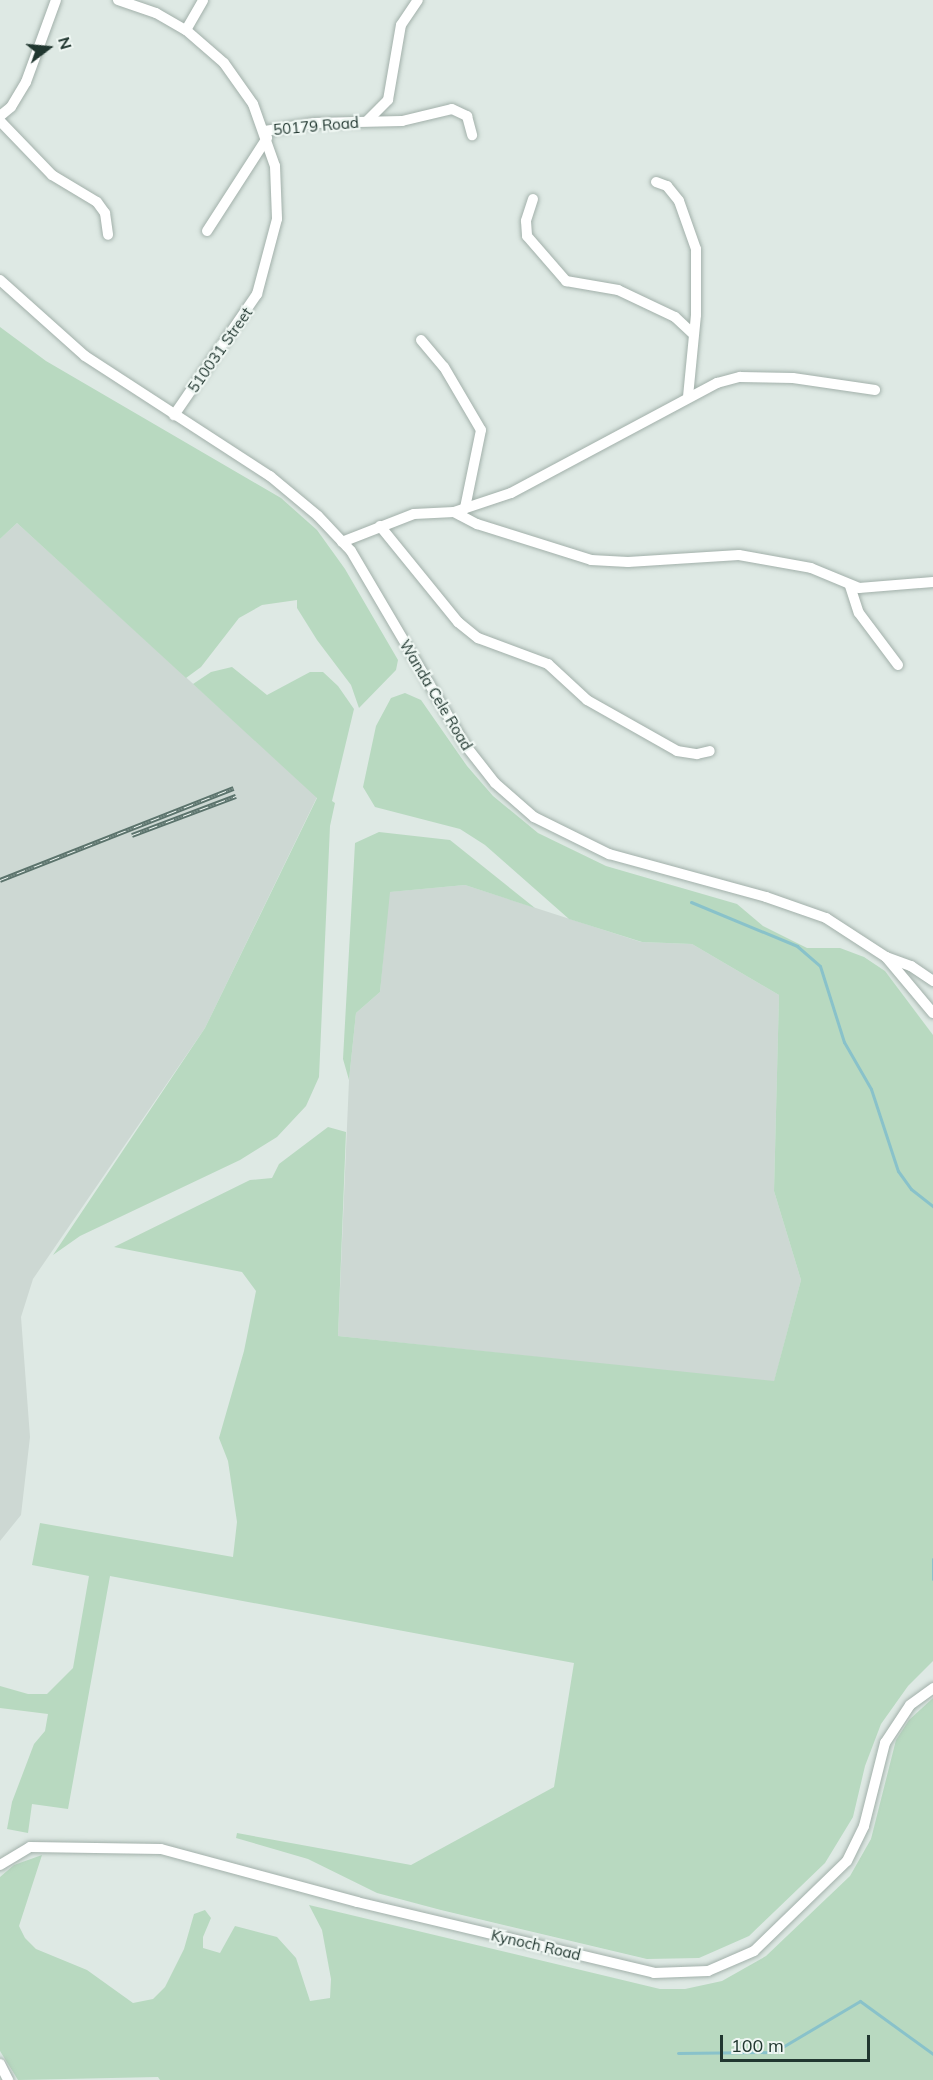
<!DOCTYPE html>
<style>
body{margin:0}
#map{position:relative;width:933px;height:2080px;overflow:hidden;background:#dee9e4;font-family:Mulish,sans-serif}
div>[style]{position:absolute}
.built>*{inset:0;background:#cdd8d3}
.green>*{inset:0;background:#b8d9c0}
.stream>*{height:3px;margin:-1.5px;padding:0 1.5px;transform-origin:1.5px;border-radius:1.5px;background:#89c2ca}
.roads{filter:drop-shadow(0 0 2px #a2b0aa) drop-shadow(0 0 2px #a2b0aa)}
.minor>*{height:10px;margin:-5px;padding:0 5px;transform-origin:5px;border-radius:5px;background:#fff}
.rail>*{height:5px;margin-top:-2.5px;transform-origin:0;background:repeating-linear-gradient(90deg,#eef6f2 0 9px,#5b736c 0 18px);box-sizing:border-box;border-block:2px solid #5b736c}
span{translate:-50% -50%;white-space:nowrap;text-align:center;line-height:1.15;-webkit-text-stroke:4.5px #eef6f2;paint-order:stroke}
.street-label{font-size:15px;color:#213730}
.north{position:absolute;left:18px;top:18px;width:60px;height:60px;-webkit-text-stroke:4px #eef6f2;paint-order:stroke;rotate:74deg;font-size:16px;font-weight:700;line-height:24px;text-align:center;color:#213730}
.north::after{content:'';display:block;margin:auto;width:21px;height:27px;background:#213730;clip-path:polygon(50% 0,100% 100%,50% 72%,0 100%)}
.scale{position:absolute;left:720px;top:2035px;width:150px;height:27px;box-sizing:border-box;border:3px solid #213730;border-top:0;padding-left:8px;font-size:18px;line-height:21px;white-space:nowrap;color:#213730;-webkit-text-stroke:4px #eef6f2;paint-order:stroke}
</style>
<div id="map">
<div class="built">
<div style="clip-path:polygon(17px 523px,317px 797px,205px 1028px,33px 1279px,21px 1317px,30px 1437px,21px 1515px,0 1541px,0 539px)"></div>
<div style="clip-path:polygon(465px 885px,641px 942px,692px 944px,779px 995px,774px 1191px,801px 1280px,774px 1382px,338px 1336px,349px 1080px,356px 1013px,380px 992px,389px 892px)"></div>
</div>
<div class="green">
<div style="clip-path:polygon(0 327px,46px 361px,281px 498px,317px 530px,345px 569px,398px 660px,396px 670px,359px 708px,351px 685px,317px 640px,297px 608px,297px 600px,262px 605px,239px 618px,201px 667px,186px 678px,17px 523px,0 539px)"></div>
<div style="clip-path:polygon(232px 667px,267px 695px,310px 672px,323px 672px,338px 686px,354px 709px,332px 801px,335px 803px,330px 826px,319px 1077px,306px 1106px,277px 1137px,240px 1160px,80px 1236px,53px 1255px,205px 1028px,317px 798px,193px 684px,211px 672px)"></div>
<div style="clip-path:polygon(405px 693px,421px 700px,467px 766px,493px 796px,538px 833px,606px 866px,737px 904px,763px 926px,807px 948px,840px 948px,864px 957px,885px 971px,933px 1035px,933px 1661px,908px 1686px,881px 1724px,865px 1766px,853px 1817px,825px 1863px,749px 1936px,699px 1958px,647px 1959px,441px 1910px,377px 1893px,308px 1859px,236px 1838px,237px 1833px,411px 1865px,554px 1787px,574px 1663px,110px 1576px,68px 1809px,32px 1804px,28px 1833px,7px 1829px,12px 1802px,34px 1744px,45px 1731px,48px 1714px,0 1708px,0 1686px,28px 1694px,47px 1694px,73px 1668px,89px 1576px,32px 1565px,40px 1523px,233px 1557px,237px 1522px,228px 1461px,219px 1438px,244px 1351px,256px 1291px,242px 1272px,114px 1247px,250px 1180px,272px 1178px,279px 1164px,328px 1127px,346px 1132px,338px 1336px,774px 1381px,801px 1280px,774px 1191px,779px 995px,692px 944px,642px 942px,569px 919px,485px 845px,460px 829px,375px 807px,363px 787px,376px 726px,391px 698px)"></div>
<div style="clip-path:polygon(379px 832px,450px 840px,535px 908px,465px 885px,390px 892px,380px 992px,356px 1013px,349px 1080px,343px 1059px,355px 843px)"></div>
<div style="clip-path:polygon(933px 1698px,933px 2080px,160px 2080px,158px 2077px,18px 2080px,0 2051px,0 1877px,14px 1865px,42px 1855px,19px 1926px,25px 1938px,36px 1949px,87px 1970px,133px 2003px,153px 1999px,165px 1987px,184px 1949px,194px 1914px,205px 1910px,211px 1918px,203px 1937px,203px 1948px,220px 1953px,235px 1926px,277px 1937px,296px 1958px,310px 2001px,330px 1998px,331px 1979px,322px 1930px,309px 1905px,660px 1989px,685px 1989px,722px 1981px,766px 1956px,850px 1876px,871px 1839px,896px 1740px,909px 1720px)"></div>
</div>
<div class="stream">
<div style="left:691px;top:902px;width:115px;rotate:22.5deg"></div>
<div style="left:797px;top:946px;width:30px;rotate:41deg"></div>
<div style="left:820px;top:966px;width:80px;rotate:72.5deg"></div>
<div style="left:844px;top:1042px;width:54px;rotate:60.1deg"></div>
<div style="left:871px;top:1089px;width:86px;rotate:71.8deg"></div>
<div style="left:898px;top:1171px;width:22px;rotate:54deg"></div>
<div style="left:911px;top:1189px;width:28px;rotate:38deg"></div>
<div style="left:933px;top:1559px;width:20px;rotate:90deg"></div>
<div style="left:678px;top:2053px;width:96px;rotate:-0.6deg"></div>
<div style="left:774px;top:2052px;width:100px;rotate:-30.7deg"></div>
<div style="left:860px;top:2001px;width:90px;rotate:36deg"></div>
</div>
<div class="roads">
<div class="minor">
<div style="left:118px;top:0;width:40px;rotate:18.9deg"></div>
<div style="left:156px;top:13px;width:34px;rotate:30deg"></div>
<div style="left:186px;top:30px;width:50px;rotate:41deg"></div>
<div style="left:224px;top:63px;width:50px;rotate:54.7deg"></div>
<div style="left:253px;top:104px;width:66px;rotate:70.5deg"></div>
<div style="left:275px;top:166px;width:53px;rotate:87.8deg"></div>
<div style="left:277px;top:219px;width:78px;rotate:104.9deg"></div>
<div style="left:257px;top:294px;width:147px;rotate:124.4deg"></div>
<div style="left:186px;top:30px;width:34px;rotate:-60deg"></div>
<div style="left:0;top:116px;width:14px;rotate:-39deg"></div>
<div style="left:11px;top:107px;width:29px;rotate:-59deg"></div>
<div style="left:26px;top:82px;width:87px;rotate:-69.9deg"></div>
<div style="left:0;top:121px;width:75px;rotate:46.1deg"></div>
<div style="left:52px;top:175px;width:52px;rotate:31deg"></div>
<div style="left:97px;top:202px;width:14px;rotate:54deg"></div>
<div style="left:105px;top:213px;width:22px;rotate:82deg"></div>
<div style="left:367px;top:121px;width:30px;rotate:-45deg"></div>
<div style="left:388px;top:100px;width:76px;rotate:-80.2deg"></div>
<div style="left:401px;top:25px;width:30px;rotate:-56deg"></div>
<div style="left:265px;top:131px;width:50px;rotate:-9.3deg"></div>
<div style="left:314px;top:123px;width:88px;rotate:-1.3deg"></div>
<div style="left:402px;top:121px;width:51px;rotate:-13.5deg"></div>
<div style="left:452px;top:109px;width:17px;rotate:25deg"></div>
<div style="left:467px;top:116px;width:20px;rotate:75deg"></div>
<div style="left:656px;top:182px;width:12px;rotate:20deg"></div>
<div style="left:667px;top:186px;width:19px;rotate:51deg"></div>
<div style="left:679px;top:201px;width:51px;rotate:70.5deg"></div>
<div style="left:696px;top:249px;width:66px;rotate:90deg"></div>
<div style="left:696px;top:315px;width:81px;rotate:95.6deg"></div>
<div style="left:533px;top:199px;width:23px;rotate:108deg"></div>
<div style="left:526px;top:221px;width:15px;rotate:86deg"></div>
<div style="left:527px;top:236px;width:60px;rotate:49.1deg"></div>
<div style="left:566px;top:281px;width:53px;rotate:9.8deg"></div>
<div style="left:618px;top:290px;width:63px;rotate:25.3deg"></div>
<div style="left:675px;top:317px;width:25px;rotate:43deg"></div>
<div style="left:207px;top:231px;width:111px;rotate:-57.2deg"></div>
<div style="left:0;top:280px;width:114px;rotate:41.8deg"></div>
<div style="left:85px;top:356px;width:221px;rotate:33deg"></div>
<div style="left:270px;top:476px;width:62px;rotate:39.8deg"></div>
<div style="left:318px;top:516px;width:48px;rotate:46.7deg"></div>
<div style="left:351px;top:551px;width:226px;rotate:59.5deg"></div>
<div style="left:466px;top:746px;width:47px;rotate:51.9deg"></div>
<div style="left:495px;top:783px;width:52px;rotate:41.1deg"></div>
<div style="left:534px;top:817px;width:84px;rotate:26.3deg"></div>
<div style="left:609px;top:854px;width:163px;rotate:15.3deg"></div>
<div style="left:766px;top:897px;width:64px;rotate:19.3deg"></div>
<div style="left:826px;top:918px;width:72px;rotate:33deg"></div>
<div style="left:886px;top:957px;width:73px;rotate:50deg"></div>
<div style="left:421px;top:340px;width:35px;rotate:50deg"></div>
<div style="left:444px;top:367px;width:73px;rotate:59.6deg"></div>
<div style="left:481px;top:430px;width:80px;rotate:101.6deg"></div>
<div style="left:454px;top:512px;width:26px;rotate:28deg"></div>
<div style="left:477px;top:524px;width:120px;rotate:17.5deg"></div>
<div style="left:591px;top:560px;width:37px;rotate:3deg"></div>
<div style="left:628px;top:562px;width:111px;rotate:-3.6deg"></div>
<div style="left:739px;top:555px;width:73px;rotate:10.2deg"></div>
<div style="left:811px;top:568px;width:52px;rotate:22.6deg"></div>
<div style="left:859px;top:588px;width:74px;rotate:-4.6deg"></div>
<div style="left:380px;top:526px;width:124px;rotate:50.9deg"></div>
<div style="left:458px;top:622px;width:26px;rotate:39deg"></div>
<div style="left:478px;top:638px;width:75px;rotate:20.4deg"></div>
<div style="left:548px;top:664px;width:53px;rotate:42.7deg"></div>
<div style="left:587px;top:700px;width:103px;rotate:29.5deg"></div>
<div style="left:677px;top:751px;width:20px;rotate:9deg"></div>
<div style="left:697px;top:754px;width:13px;rotate:-13deg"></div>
<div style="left:342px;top:542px;width:77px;rotate:-21.3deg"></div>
<div style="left:414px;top:514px;width:40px;rotate:-2.9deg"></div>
<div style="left:454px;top:512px;width:60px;rotate:-18.4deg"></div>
<div style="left:511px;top:493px;width:234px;rotate:-28.1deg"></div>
<div style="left:717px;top:383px;width:24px;rotate:-15deg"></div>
<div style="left:740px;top:377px;width:53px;rotate:1.1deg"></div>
<div style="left:793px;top:378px;width:83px;rotate:8.3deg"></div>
<div style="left:850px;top:586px;width:28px;rotate:72deg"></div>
<div style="left:859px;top:613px;width:65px;rotate:53.1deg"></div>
<div style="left:886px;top:957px;width:27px;rotate:20deg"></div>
<div style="left:911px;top:966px;width:27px;rotate:34deg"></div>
<div style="left:0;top:1865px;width:35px;rotate:-31deg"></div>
<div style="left:30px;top:1847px;width:131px;rotate:0.9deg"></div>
<div style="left:161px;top:1849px;width:203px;rotate:15.1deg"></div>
<div style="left:357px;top:1902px;width:305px;rotate:13.4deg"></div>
<div style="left:654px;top:1973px;width:54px;rotate:-2.1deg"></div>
<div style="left:708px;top:1971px;width:50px;rotate:-23.5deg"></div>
<div style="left:754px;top:1951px;width:129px;rotate:-44.1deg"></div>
<div style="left:847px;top:1861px;width:39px;rotate:-64deg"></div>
<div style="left:864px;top:1826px;width:86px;rotate:-75.8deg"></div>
<div style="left:885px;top:1743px;width:45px;rotate:-56.7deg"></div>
<div style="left:910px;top:1705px;width:29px;rotate:-36deg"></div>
<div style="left:0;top:2064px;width:18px;rotate:63deg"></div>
</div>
</div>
<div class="rail">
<div style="left:132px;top:835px;width:111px;rotate:-20.6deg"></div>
<div style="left:0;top:880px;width:251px;rotate:-21.5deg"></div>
</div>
<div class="street-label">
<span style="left:316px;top:126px;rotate:-5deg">50179 Road</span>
<span style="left:220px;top:350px;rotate:-55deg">510031 Street</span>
<span style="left:436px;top:695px;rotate:59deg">Wanda Cele Road</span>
<span style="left:536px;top:1945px;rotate:13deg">Kynoch Road</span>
</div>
<div class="north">N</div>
<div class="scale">100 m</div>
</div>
